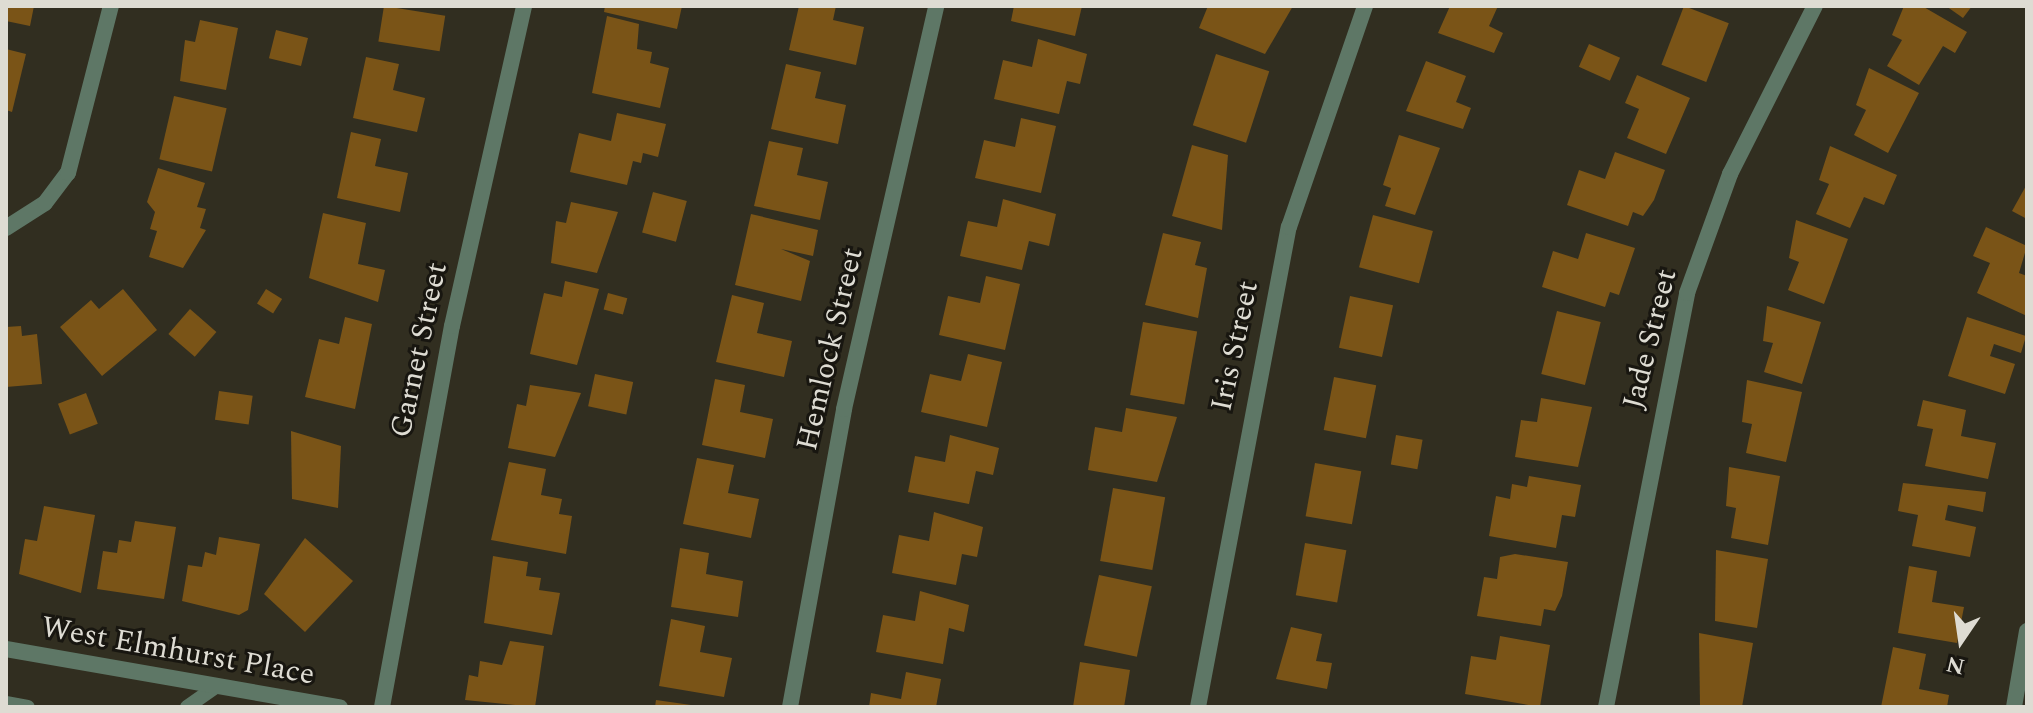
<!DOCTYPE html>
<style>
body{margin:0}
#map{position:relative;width:2033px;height:713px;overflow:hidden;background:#312e20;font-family:Spectral,serif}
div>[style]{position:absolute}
.building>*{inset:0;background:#7a5417;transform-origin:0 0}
.lane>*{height:14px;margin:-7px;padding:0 7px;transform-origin:7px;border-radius:7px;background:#5e7766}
.street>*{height:16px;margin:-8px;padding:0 8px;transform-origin:8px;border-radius:8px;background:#5e7766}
span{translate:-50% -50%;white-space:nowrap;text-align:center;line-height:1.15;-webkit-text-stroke:6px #181610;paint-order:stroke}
.street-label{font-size:30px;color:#dedcd3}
.frame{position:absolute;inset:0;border:8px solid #dedcd3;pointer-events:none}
.north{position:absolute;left:1921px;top:601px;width:80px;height:80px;-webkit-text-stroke:6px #181610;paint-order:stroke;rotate:193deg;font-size:22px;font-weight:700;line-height:32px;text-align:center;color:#dedcd3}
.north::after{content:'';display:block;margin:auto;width:28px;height:36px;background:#dedcd3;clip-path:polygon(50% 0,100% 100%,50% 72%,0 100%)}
</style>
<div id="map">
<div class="building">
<div style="clip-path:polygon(6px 6px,34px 6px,30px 26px,6px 21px)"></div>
<div style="left:384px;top:6px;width:62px;height:36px;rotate:9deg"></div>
<div style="clip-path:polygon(605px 6px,682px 6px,677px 29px,604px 12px)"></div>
<div style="clip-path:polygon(799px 6px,836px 6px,833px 20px,864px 27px,856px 65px,789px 50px)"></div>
<div style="clip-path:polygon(1014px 6px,1082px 6px,1075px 36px,1011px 21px)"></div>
<div style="clip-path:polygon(1208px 6px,1293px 6px,1265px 54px,1199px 28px)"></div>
<div style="clip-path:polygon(1450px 6px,1498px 6px,1489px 26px,1503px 33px,1494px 53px,1438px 33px)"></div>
<div style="left:1684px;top:6px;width:48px;height:63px;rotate:21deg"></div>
<div style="clip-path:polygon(1904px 6px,1922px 6px,1967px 32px,1955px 53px,1943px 46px,1919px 85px,1887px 66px,1902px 40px,1892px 35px)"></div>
<div style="clip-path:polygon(1946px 6px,1972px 6px,1963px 18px)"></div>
<div style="clip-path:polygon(607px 16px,639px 24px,637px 49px,652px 52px,650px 63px,669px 68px,660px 108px,592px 93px)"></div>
<div style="clip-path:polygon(200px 20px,238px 28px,226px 90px,180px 81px,185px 40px,195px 42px)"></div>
<div style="left:276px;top:30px;width:33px;height:29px;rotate:14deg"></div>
<div style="clip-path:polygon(1038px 39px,1087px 54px,1080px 84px,1067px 81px,1059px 114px,994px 99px,1003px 60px,1032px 67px)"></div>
<div style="left:1589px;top:44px;width:34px;height:25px;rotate:24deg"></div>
<div style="clip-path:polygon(6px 49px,26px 54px,12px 112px,6px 110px)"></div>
<div style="left:1216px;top:54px;width:56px;height:75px;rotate:18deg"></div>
<div style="clip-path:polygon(366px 57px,399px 64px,393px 90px,425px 98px,417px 132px,353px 118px)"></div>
<div style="clip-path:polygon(1426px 61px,1466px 76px,1456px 102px,1471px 108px,1463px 129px,1406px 111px)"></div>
<div style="clip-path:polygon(786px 64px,821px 72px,815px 98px,846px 105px,838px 144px,771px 129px)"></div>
<div style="clip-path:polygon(1869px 68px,1919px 93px,1888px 153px,1854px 135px,1866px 110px,1856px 105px)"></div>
<div style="clip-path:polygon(1637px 75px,1690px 98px,1666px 154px,1627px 138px,1639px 109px,1625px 103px)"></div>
<div style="left:174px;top:96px;width:54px;height:65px;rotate:13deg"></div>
<div style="clip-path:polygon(617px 113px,666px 124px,658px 157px,643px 153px,641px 163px,633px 161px,627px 185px,570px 172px,579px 133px,611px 141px)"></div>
<div style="clip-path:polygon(1021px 118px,1056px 126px,1041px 193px,975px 178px,984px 140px,1015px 147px)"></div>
<div style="clip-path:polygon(351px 132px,381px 139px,375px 166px,408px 173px,400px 212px,337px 198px)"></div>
<div style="clip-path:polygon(1399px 135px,1440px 148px,1415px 215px,1385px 206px,1391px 188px,1383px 185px)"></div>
<div style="clip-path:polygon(769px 141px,803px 148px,797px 175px,828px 182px,820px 220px,754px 206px)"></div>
<div style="clip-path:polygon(1192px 145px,1228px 155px,1222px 230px,1172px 216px)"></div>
<div style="clip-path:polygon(1830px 146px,1897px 175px,1884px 205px,1864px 197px,1850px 228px,1816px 214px,1829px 184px,1819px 180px)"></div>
<div style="clip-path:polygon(1615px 152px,1665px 170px,1654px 200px,1643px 216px,1633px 212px,1628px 226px,1567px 205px,1579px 170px,1605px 179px)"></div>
<div style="clip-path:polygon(158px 168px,205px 183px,197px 207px,206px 209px,200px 228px,206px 230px,183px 268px,149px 257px,157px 231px,150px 229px,155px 212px,147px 202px)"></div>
<div style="clip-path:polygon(2027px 184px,2027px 219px,2012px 211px)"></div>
<div style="left:653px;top:192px;width:35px;height:42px;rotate:15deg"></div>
<div style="clip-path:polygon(1003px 199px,1056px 214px,1049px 246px,1029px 241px,1022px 270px,960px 256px,968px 221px,997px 227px)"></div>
<div style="clip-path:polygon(571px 202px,618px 212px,597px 273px,551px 263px,556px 221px,566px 223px)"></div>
<div style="clip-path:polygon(323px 213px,366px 223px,358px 264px,385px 270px,378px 302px,309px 278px)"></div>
<div style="clip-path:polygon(751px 214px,818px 230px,813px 256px,781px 249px,810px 261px,801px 301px,735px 285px)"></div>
<div style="left:1373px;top:215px;width:62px;height:54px;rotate:15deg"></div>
<div style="clip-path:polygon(1796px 220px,1848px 239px,1824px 304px,1788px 290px,1799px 262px,1789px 258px)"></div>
<div style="clip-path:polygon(1986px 227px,2027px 246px,2019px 273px,2027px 276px,2027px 316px,1977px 293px,1990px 263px,1973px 256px)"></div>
<div style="clip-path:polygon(1163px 233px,1201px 242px,1195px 265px,1207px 268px,1198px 318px,1145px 305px)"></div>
<div style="clip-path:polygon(1586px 233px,1635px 248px,1619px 295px,1610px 292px,1605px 307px,1542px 287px,1553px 251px,1578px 259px)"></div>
<div style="clip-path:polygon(986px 276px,1020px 284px,1005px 350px,939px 335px,948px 296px,980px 303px)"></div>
<div style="clip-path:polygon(565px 281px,599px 289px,577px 365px,530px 354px,544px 293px,562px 297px)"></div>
<div style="clip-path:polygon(123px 289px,157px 330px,102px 376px,60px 327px,91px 300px,99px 309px)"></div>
<div style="left:266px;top:289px;width:19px;height:17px;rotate:32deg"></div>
<div style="left:608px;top:293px;width:20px;height:17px;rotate:15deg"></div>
<div style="clip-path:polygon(732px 295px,764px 303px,757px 333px,792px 341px,784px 377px,716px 362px)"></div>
<div style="left:1350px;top:296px;width:44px;height:53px;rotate:12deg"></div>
<div style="clip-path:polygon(1767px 306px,1821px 322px,1802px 384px,1764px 372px,1773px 343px,1763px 341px)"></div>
<div style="left:190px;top:309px;width:35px;height:33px;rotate:41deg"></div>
<div style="left:1557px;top:311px;width:45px;height:65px;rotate:14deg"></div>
<div style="clip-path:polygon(345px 317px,372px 324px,355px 409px,305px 397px,319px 339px,339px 344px)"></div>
<div style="clip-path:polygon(1967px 317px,2026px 336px,2021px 353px,1994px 344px,1990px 356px,2015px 364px,2005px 394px,1948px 376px)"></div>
<div style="left:1143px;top:322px;width:55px;height:74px;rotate:10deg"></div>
<div style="clip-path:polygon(21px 326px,22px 336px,37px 334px,42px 384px,6px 387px,6px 327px)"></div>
<div style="clip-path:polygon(968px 354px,1002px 362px,987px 427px,921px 412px,930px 374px,961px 381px)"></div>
<div style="left:595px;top:374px;width:39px;height:33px;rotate:12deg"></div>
<div style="left:1334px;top:377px;width:43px;height:54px;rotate:11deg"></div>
<div style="clip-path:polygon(715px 379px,745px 385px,740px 412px,773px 419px,765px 458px,702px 445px)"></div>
<div style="clip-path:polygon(1747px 380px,1802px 392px,1786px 462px,1746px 453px,1752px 424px,1742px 422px)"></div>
<div style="clip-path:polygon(530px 385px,581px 393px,555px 457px,508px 448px,517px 404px,526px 406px)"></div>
<div style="left:219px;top:391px;width:34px;height:29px;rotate:8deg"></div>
<div style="left:86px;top:393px;width:33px;height:30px;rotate:69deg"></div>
<div style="clip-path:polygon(1541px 398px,1592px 407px,1578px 467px,1515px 457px,1521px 420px,1537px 422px)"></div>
<div style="clip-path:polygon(1923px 400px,1966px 410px,1961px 436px,1996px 443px,1988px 479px,1925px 466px,1933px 429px,1917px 426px)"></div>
<div style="clip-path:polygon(1126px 408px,1177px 417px,1157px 482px,1088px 470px,1095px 427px,1122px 432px)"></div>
<div style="clip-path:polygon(291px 431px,341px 446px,338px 508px,292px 499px)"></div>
<div style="clip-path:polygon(950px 435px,999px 448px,993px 475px,976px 471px,969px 504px,908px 492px,915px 456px,945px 462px)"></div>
<div style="left:1396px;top:435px;width:27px;height:30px;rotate:10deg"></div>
<div style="clip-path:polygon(697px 458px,734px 465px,728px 493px,759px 499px,751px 538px,683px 524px)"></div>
<div style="clip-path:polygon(509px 462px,546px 469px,541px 495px,562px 499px,559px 514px,572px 516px,566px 554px,491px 540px)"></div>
<div style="left:1315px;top:463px;width:47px;height:54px;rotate:10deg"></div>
<div style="clip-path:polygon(1729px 467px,1780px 476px,1768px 545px,1731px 538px,1736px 508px,1726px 506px)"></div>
<div style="clip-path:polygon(1529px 476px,1581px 485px,1575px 517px,1562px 515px,1556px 548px,1489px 536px,1496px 496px,1510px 499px,1512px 484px,1527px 487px)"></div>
<div style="clip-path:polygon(1903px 483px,1986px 492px,1983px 512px,1948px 505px,1945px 520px,1976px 527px,1970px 557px,1912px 546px,1918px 515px,1898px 511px)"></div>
<div style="left:1113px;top:488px;width:53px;height:74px;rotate:10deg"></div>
<div style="clip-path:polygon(44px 506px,95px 515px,81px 593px,19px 574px,25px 539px,37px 541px)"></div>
<div style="clip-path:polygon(934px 512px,983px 527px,977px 557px,962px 554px,956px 585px,892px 573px,899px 535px,929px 541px)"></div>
<div style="clip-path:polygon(135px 521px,176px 527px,164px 599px,97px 589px,103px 551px,117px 553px,119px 540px,131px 542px)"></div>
<div style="clip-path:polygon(219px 537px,260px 544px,248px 610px,239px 615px,182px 601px,188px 565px,202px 567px,205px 552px,216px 555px)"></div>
<div style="clip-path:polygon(305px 538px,353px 581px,305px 632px,264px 594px)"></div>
<div style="left:1305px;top:543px;width:42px;height:53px;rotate:10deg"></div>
<div style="clip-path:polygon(680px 548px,709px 553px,706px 574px,743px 581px,738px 617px,671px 607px)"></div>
<div style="clip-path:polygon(1716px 550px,1768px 559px,1757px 628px,1715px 621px)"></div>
<div style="clip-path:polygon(1515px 554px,1568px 562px,1562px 596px,1555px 611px,1544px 609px,1541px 626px,1477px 616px,1484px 577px,1497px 579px,1500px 557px)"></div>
<div style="clip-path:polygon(493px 556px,528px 562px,526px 576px,541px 578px,539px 590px,560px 593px,552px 635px,484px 623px)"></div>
<div style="clip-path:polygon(1909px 566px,1937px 571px,1932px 602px,1964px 607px,1957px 643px,1898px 633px)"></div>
<div style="left:1099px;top:575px;width:54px;height:72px;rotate:12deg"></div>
<div style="clip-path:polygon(920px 591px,969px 605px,964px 632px,949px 628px,943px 664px,876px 652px,883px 615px,915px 621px)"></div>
<div style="clip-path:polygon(671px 619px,705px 626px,700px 652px,732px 658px,724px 697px,659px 686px)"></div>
<div style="clip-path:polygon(1291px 627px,1322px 634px,1316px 661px,1332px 663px,1327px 689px,1276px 679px)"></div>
<div style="clip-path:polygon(1699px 633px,1753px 643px,1742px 707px,1700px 706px)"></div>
<div style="clip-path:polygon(1500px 636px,1550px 645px,1540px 707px,1465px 694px,1471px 656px,1496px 660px)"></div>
<div style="clip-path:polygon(510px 641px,544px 646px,535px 707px,465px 700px,469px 675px,478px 677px,480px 661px,502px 665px)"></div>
<div style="clip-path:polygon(1893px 647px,1926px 654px,1919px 689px,1949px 695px,1947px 707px,1881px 707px)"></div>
<div style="clip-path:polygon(1080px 662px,1130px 670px,1124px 707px,1073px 707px)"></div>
<div style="clip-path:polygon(906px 672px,941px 679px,936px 707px,869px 707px,871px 693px,901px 699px)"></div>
<div style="clip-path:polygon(656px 700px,691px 705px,691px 707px,655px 707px)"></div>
</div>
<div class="lane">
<div style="left:6px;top:703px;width:22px;rotate:10deg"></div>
<div style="left:187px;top:707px;width:37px;rotate:-35deg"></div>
</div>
<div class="street">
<div style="left:6px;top:228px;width:46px;rotate:-32.7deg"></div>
<div style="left:45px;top:203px;width:38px;rotate:-53deg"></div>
<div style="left:68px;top:173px;width:172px;rotate:-75.6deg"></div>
<div style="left:6px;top:649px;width:339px;rotate:9.9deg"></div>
<div style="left:382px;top:707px;width:387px;rotate:-79.6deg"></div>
<div style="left:452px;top:326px;width:328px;rotate:-77.3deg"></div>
<div style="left:790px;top:707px;width:303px;rotate:-79.7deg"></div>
<div style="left:844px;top:409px;width:413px;rotate:-77.1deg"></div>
<div style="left:1198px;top:707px;width:489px;rotate:-79.3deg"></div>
<div style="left:1289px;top:227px;width:234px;rotate:-71deg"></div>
<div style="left:1606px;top:707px;width:422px;rotate:-78.9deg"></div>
<div style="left:1687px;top:293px;width:127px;rotate:-70.1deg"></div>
<div style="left:1730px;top:174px;width:188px;rotate:-63.2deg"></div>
<div style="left:2014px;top:707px;width:77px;rotate:-80.3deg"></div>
</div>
<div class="street-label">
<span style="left:1650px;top:339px;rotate:-76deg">Jade Street</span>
<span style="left:1235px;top:346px;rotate:-78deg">Iris Street</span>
<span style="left:830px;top:349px;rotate:-77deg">Hemlock Street</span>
<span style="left:419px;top:350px;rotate:-78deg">Garnet Street</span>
<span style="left:178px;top:651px;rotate:10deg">West Elmhurst Place</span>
</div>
<div class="frame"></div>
<div class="north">N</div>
</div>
